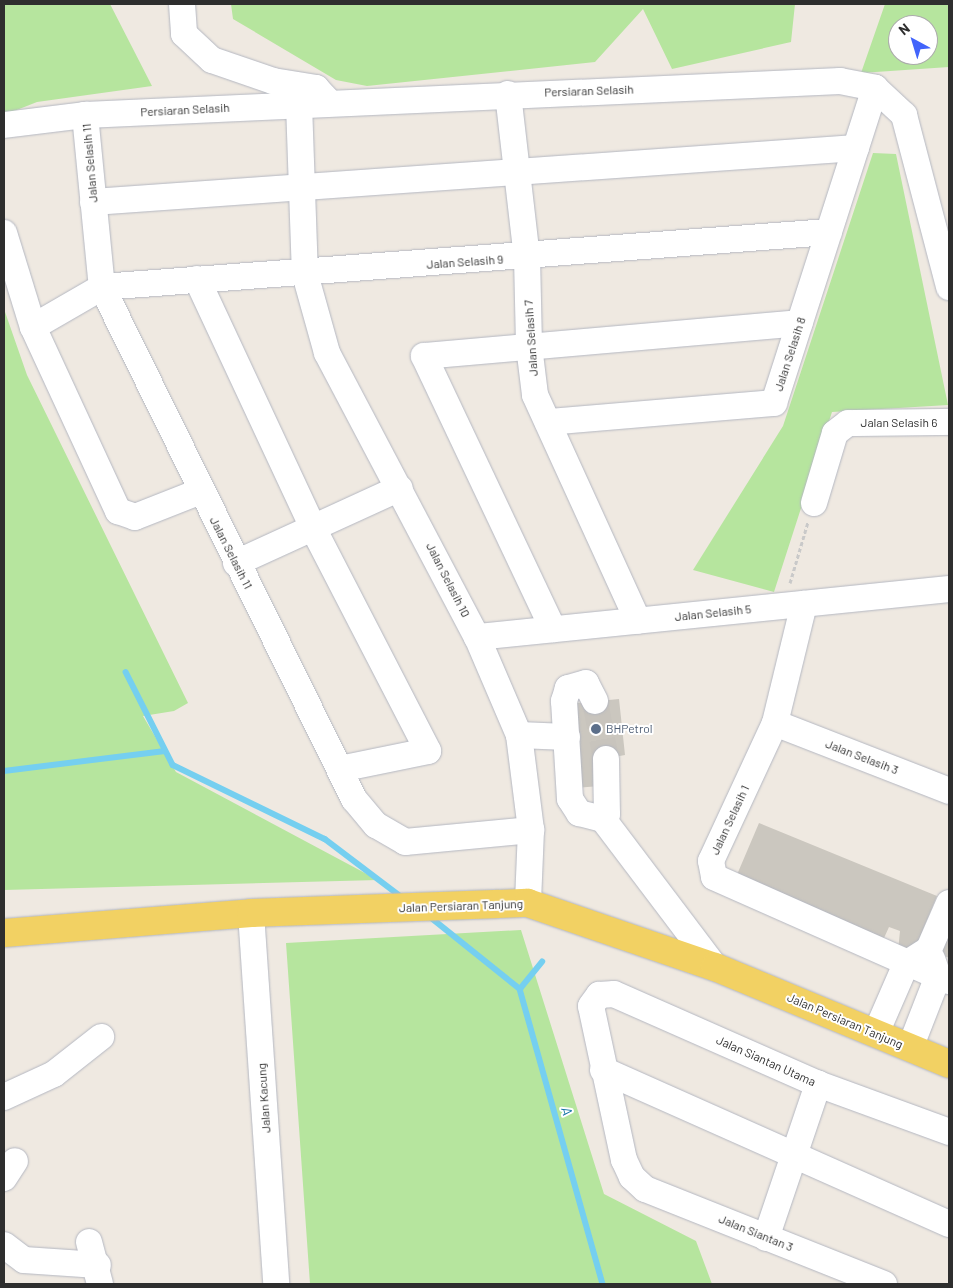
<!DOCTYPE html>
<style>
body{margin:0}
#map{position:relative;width:953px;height:1288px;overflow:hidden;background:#efe9e1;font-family:Barlow,sans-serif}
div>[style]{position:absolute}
.green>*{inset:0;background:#b6e59e}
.stream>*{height:5.5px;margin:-2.75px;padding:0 2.75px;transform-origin:2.75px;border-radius:2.75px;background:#75cff0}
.building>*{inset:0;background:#cbc7bf}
.minor-tunnel>*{height:26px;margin-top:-13px;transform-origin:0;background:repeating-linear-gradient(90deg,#c8c4bd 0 26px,transparent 0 39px)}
.path>*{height:3px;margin-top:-1.5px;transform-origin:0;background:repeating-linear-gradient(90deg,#c9c9c9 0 4px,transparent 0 6.5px)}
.roads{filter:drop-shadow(0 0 1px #b4b7c1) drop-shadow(0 0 1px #b4b7c1)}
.minor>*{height:26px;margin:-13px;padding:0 13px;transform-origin:13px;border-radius:13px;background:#fff}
.major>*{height:28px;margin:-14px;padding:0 14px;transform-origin:14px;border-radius:14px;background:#f2d163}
.dots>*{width:14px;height:14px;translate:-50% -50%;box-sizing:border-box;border:2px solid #fff;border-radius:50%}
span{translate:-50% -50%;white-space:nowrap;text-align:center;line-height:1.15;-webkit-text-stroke:4px #fff;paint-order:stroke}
.street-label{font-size:12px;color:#2e2e2e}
.service-label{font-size:12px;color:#4e5e75}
.left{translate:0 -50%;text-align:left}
.water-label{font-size:14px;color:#0d6fa3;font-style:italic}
.frame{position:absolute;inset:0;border:5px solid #2e2e2e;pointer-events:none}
.north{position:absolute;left:888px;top:15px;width:50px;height:50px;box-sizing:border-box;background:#fff;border:1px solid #ababab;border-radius:50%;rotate:321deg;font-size:14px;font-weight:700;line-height:20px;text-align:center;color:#2e2e2e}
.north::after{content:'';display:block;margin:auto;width:18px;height:22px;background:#4264fb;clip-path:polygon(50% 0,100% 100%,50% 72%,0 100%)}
</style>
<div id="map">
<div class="green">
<div style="clip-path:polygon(4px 4px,110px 4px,152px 86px,37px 102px,4px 115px)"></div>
<div style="clip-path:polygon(231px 4px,795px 4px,791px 42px,672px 69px,643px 9px,595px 62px,367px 86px,336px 80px,233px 19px)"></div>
<div style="clip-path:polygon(evenodd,885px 4px,949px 4px,949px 67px,861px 73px,885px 4px,898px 25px,928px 25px,928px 55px,898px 55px,898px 25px)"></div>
<div style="clip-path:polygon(873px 153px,896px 154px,948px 405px,832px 412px,774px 592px,693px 570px,783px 426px)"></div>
<div style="clip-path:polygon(4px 309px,27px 375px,188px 703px,174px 711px,143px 716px,176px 772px,378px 880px,4px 890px)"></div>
<div style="clip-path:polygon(521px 930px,604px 1194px,696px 1241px,712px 1284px,310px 1284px,286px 943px)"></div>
</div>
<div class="stream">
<div style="left:126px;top:672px;width:104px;rotate:63.2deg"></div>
<div style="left:173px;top:765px;width:169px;rotate:26deg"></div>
<div style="left:325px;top:839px;width:98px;rotate:37.1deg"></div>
<div style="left:4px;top:771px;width:162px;rotate:-7.1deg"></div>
<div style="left:429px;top:916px;width:117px;rotate:38.7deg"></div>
<div style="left:520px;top:989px;width:306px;rotate:74.3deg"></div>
<div style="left:520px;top:989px;width:35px;rotate:-51deg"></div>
</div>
<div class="building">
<div style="clip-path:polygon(619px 699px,625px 755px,598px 760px,600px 786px,575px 788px,568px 704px)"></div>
<div style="clip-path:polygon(759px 823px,937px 896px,912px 956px,898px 951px,900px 931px,889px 927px,884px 938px,736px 877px)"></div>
<div style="clip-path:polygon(949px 933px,949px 958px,940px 954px)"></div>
</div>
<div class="minor-tunnel">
<div style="left:595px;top:701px;width:59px;rotate:79.3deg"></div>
</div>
<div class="path">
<div style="left:790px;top:583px;width:64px;rotate:-73.6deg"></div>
</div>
<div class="roads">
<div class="minor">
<div style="left:182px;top:4px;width:30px;rotate:86deg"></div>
<div style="left:184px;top:34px;width:38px;rotate:43deg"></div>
<div style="left:212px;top:60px;width:65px;rotate:19deg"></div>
<div style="left:273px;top:81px;width:44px;rotate:9.2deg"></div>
<div style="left:316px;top:88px;width:19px;rotate:47deg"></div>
<div style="left:508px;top:94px;width:164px;rotate:83.4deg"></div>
<div style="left:527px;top:257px;width:89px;rotate:88.7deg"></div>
<div style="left:529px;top:346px;width:49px;rotate:83deg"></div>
<div style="left:535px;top:395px;width:248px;rotate:65.5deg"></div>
<div style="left:299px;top:104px;width:170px;rotate:88deg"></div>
<div style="left:305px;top:274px;width:82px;rotate:74.4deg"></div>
<div style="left:327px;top:353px;width:321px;rotate:62.2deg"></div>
<div style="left:477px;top:637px;width:107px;rotate:66.8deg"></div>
<div style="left:519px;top:735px;width:96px;rotate:82.8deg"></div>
<div style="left:531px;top:830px;width:73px;rotate:92.4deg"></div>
<div style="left:85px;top:115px;width:173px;rotate:84.4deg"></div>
<div style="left:102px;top:287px;width:571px;rotate:63.79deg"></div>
<div style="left:354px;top:799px;width:34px;rotate:50deg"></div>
<div style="left:376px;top:825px;width:34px;rotate:30deg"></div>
<div style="left:405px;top:842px;width:127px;rotate:-5.4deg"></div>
<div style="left:4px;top:125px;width:82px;rotate:-7deg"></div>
<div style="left:85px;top:115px;width:756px;rotate:-2.58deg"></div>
<div style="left:840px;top:81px;width:36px;rotate:11deg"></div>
<div style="left:875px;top:88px;width:40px;rotate:43deg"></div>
<div style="left:904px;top:115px;width:178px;rotate:75.3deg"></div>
<div style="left:93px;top:202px;width:765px;rotate:-4.05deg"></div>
<div style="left:4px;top:233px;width:98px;rotate:72.9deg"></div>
<div style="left:33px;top:327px;width:203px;rotate:65.2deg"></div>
<div style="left:118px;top:511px;width:18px;rotate:19deg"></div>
<div style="left:135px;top:517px;width:71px;rotate:-21.5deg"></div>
<div style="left:197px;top:279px;width:275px;rotate:65deg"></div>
<div style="left:313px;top:528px;width:251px;rotate:62.7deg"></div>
<div style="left:428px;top:751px;width:90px;rotate:168.4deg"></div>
<div style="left:33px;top:327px;width:80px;rotate:-30.1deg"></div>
<div style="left:102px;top:287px;width:729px;rotate:-4.33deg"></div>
<div style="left:548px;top:422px;width:227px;rotate:-4.8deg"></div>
<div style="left:774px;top:403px;width:331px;rotate:-72.2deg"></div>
<div style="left:814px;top:503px;width:73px;rotate:-73.3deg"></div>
<div style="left:835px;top:433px;width:16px;rotate:-38deg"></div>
<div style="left:848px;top:423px;width:101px;rotate:-0.6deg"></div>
<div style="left:236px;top:563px;width:180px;rotate:-24.6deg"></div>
<div style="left:804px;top:604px;width:122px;rotate:103.7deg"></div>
<div style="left:775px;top:723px;width:152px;rotate:114.9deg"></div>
<div style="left:711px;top:861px;width:16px;rotate:79deg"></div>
<div style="left:714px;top:877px;width:257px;rotate:23.9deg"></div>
<div style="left:553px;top:629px;width:302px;rotate:-115.3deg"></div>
<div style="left:424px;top:356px;width:377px;rotate:-5deg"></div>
<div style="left:477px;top:637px;width:474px;rotate:-5.8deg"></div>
<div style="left:595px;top:701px;width:20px;rotate:-117deg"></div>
<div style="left:586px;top:683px;width:19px;rotate:164deg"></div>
<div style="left:568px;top:688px;width:14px;rotate:107deg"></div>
<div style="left:564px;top:701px;width:98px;rotate:86.5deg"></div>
<div style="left:570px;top:799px;width:17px;rotate:57deg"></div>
<div style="left:579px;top:813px;width:25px;rotate:14deg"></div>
<div style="left:775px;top:723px;width:187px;rotate:21.3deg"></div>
<div style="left:519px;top:735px;width:48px;rotate:2.4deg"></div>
<div style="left:606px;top:759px;width:55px;rotate:89deg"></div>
<div style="left:607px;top:814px;width:6px;rotate:129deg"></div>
<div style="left:603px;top:819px;width:186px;rotate:52.9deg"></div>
<div style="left:251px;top:913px;width:372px;rotate:86.1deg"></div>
<div style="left:876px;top:1033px;width:75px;rotate:-66.5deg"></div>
<div style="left:906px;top:964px;width:27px;rotate:-33deg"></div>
<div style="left:929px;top:949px;width:50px;rotate:-66.5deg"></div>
<div style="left:910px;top:1048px;width:77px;rotate:-68.7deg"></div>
<div style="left:938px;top:976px;width:18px;rotate:-109deg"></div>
<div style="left:603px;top:1070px;width:379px;rotate:24deg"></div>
<div style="left:4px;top:1097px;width:55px;rotate:-24.7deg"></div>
<div style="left:54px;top:1074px;width:60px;rotate:-38.2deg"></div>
<div style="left:4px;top:1178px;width:20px;rotate:-57deg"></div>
<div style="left:766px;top:1238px;width:163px;rotate:-71.3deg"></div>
<div style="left:89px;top:1242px;width:43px;rotate:75.3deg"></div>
<div style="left:4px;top:1245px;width:25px;rotate:37deg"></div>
<div style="left:24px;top:1260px;width:74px;rotate:3.9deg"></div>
<div style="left:884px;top:1284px;width:257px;rotate:-158.3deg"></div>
<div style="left:645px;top:1189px;width:18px;rotate:-137deg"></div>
<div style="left:632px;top:1177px;width:19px;rotate:-115deg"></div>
<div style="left:624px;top:1160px;width:157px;rotate:-102.1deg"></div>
<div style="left:591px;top:1006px;width:14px;rotate:-54deg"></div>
<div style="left:599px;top:995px;width:15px;rotate:-4deg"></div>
<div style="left:614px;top:994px;width:223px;rotate:23.8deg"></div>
<div style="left:818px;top:1084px;width:140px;rotate:20.1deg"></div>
</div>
<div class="major">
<div style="left:4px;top:933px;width:248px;rotate:-4.6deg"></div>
<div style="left:251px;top:913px;width:277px;rotate:-2.1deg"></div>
<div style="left:528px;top:903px;width:198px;rotate:18.9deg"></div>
<div style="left:715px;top:967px;width:253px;rotate:22.5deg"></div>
</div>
</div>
<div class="dots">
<div style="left:596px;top:729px;background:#5c6f8a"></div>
</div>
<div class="street-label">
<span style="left:589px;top:91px;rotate:-2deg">Persiaran Selasih</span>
<span style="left:185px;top:110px;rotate:-3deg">Persiaran Selasih</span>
<span style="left:90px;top:163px;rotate:-95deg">Jalan Selasih 11</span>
<span style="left:465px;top:262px;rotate:-4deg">Jalan Selasih 9</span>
<span style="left:531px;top:338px;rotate:-94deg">Jalan Selasih 7</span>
<span style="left:790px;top:354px;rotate:-72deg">Jalan Selasih 8</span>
<span style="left:899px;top:423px">Jalan Selasih 6</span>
<span style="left:231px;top:553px;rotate:63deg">Jalan Selasih 11</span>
<span style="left:448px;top:580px;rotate:63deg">Jalan Selasih 10</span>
<span style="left:713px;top:613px;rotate:-6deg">Jalan Selasih 5</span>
<span style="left:862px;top:757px;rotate:21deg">Jalan Selasih 3</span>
<span style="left:730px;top:820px;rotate:-65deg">Jalan Selasih 1</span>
<span style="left:461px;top:906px;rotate:-2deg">Jalan Persiaran Tanjung</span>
<span style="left:845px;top:1021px;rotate:23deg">Jalan Persiaran Tanjung</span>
<span style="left:766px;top:1061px;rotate:24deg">Jalan Siantan Utama</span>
<span style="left:264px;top:1098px;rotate:-94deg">Jalan Kacung</span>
<span style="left:756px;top:1233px;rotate:22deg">Jalan Siantan 3</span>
</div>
<div class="service-label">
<span class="left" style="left:606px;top:729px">BHPetrol</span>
</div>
<div class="water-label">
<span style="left:567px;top:1111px;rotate:74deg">A</span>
</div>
<div class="frame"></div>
<div class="north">N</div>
</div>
